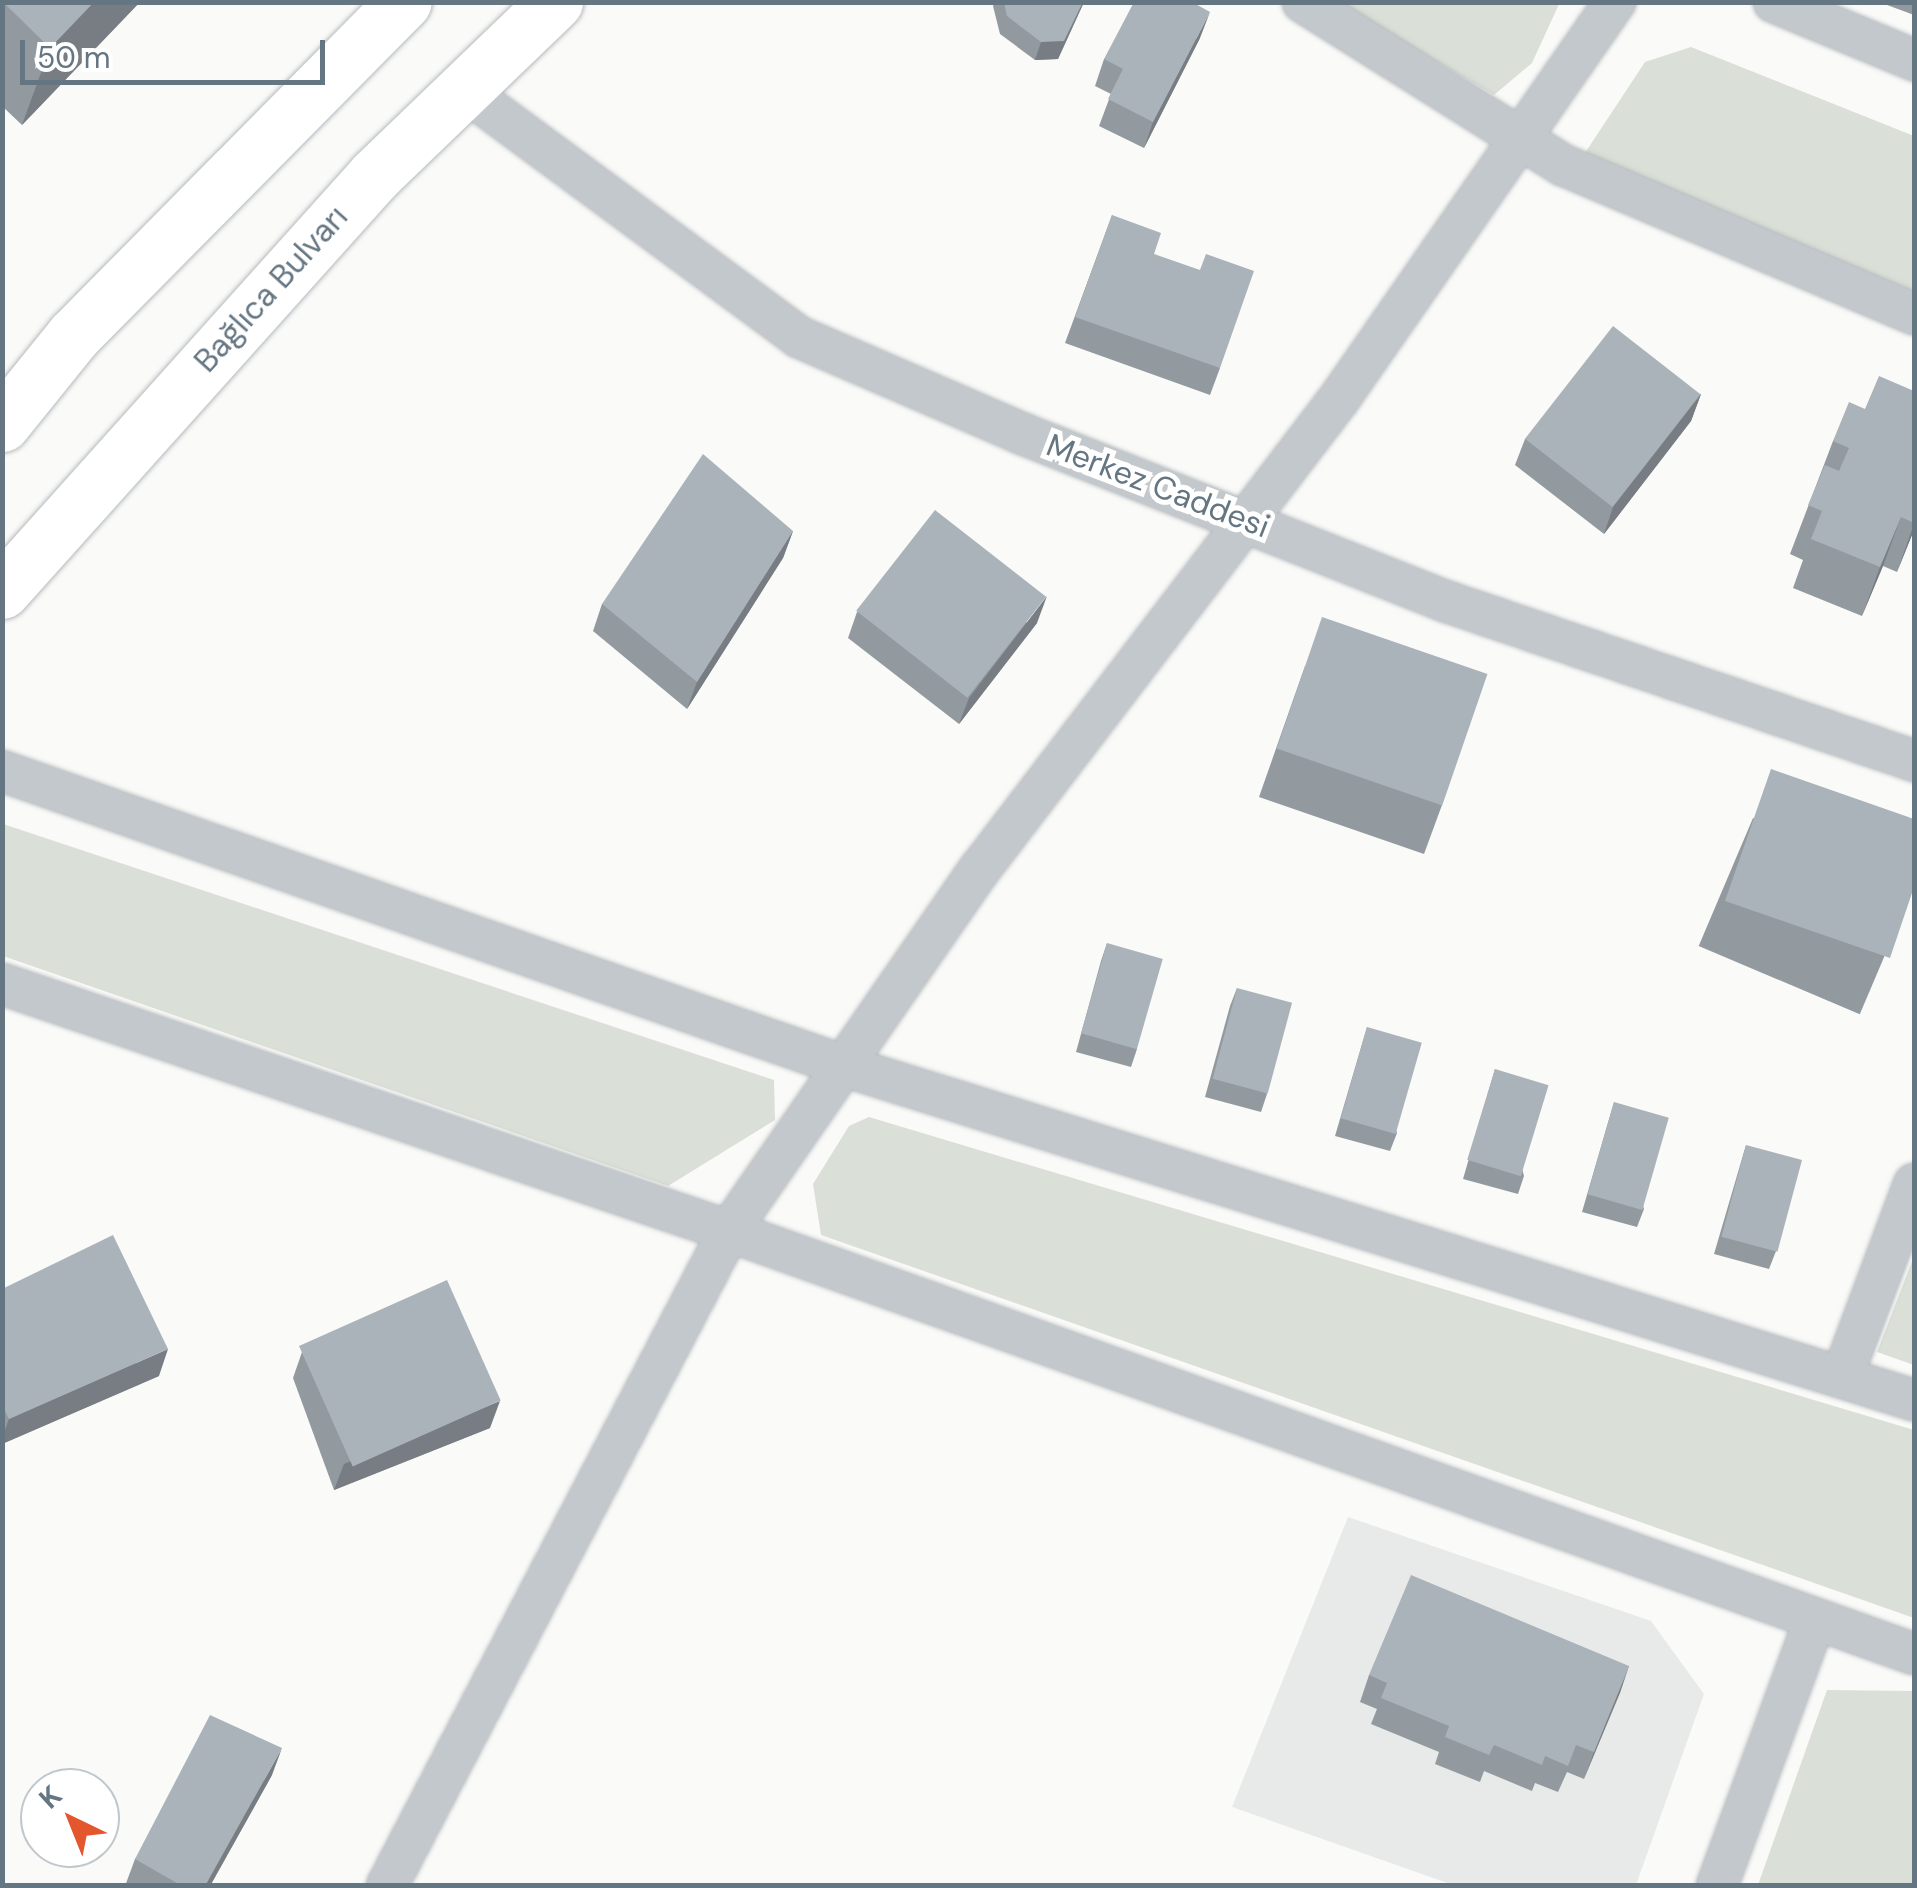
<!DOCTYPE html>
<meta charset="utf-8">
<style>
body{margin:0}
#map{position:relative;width:1917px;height:1888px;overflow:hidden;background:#fafaf8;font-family:"DM Sans",sans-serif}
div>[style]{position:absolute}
.built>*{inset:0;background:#e8e9e9}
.green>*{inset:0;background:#dadfd7}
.roads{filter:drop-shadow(0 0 2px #b5babe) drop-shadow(0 0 2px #b5babe)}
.street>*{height:40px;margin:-20px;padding:0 20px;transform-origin:20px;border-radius:20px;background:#c3c8cc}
.primary>*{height:55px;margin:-27.5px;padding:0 27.5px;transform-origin:27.5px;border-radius:27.5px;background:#fff}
.wall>*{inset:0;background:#929a9f;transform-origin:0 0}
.shaded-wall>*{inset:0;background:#777d82}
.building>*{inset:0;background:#aab3b9;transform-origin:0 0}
span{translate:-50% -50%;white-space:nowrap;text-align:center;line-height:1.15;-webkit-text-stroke:10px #fff;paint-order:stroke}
.street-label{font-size:32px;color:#657683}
.frame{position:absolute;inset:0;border:5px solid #657683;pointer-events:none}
.north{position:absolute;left:20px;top:1768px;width:100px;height:100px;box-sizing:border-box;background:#fff;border:2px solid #c1c8cd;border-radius:50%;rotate:317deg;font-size:28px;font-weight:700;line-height:40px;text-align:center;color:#657683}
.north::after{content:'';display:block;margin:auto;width:35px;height:45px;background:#e4572e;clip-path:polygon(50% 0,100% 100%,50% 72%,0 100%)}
.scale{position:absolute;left:20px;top:40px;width:305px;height:45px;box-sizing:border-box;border:5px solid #657683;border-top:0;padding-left:12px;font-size:30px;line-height:35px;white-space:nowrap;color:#657683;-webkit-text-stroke:8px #fff;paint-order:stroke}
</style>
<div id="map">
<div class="built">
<div style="clip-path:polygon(1348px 1517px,1651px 1621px,1704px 1694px,1636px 1885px,1453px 1885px,1232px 1807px)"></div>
</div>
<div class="green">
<div style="clip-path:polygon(1560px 2px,1532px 63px,1494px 95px,1336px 3px)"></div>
<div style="clip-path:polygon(1691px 47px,1914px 136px,1914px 292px,1583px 156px,1645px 62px)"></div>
<div style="clip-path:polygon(3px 824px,774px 1080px,775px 1120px,668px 1186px,3px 956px)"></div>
<div style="clip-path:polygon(869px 1117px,1914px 1430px,1914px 1618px,821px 1235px,813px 1184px,849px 1126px)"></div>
<div style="clip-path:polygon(1914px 1256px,1914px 1365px,1877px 1352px)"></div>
<div style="clip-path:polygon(1827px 1690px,1914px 1691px,1914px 1885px,1758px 1885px)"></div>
</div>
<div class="roads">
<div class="street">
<div style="left:1303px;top:2px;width:307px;rotate:32.1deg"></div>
<div style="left:1563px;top:165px;width:381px;rotate:23deg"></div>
<div style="left:1774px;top:2px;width:152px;rotate:22.5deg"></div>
<div style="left:464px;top:90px;width:416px;rotate:36.4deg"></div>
<div style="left:799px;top:337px;width:244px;rotate:23.4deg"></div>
<div style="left:1023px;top:434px;width:454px;rotate:21.6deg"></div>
<div style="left:1445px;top:601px;width:496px;rotate:18.8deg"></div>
<div style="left:2px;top:771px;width:892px;rotate:19.31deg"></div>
<div style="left:844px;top:1066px;width:1121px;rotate:17.34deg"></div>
<div style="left:2px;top:984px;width:768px;rotate:18.77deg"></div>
<div style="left:729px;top:1231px;width:1258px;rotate:19.64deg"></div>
<div style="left:1842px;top:1377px;width:206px;rotate:-69.5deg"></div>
<div style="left:387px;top:1886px;width:739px;rotate:-62.43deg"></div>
<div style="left:729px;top:1231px;width:441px;rotate:-55.3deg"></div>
<div style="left:980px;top:869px;width:591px;rotate:-52.63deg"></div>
<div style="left:1339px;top:399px;width:484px;rotate:-55.2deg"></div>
<div style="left:1717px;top:1886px;width:284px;rotate:-69.8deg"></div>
</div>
<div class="primary">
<div style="left:2px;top:424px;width:113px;rotate:-51.1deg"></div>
<div style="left:73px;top:336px;width:470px;rotate:-45.3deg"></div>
<div style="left:2px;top:591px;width:559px;rotate:-48.12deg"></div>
<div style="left:375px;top:175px;width:250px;rotate:-43.9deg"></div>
</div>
</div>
<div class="wall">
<div style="clip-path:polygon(2px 2px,140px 2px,22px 125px,2px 106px)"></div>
<div style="clip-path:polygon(995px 2px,1084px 2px,1058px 59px,1035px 60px,1000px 34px,993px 6px)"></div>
<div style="clip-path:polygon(1879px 2px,1914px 2px,1914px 15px)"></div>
<div style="clip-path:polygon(1200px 38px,1144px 148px,1099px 126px,1111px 94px,1095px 86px,1104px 59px)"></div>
<div style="clip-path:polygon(1112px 215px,1154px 254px,1220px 368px,1210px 395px,1065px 343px)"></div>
<div style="clip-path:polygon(1914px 391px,1914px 530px,1897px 572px,1883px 566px,1862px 616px,1793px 588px,1803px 560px,1790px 554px,1833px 441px,1865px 409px)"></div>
<div style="clip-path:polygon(1701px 394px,1691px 421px,1604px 534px,1515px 465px,1525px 439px)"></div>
<div style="clip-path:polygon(793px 531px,783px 558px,687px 709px,593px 631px,602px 604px)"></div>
<div style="clip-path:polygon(857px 612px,1037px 623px,959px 724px,848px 638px)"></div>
<div style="clip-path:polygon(1305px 666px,1442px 805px,1424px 854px,1259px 797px)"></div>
<div style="left:1753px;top:818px;width:175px;height:139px;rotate:23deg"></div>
<div style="clip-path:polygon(1107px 943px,1137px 1049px,1131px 1067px,1076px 1052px,1101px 961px)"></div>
<div style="clip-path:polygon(1237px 988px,1267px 1094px,1261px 1112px,1205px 1097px,1230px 1006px)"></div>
<div style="clip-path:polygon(1367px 1027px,1397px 1133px,1390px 1151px,1335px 1136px)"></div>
<div style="clip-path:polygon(1495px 1069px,1524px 1176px,1518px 1194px,1463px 1179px)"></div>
<div style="clip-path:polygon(1614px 1102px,1644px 1209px,1637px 1227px,1582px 1212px)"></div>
<div style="clip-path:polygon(1746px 1145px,1776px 1251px,1769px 1269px,1714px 1254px)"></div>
<div style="clip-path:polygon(2px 1289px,159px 1376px,2px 1444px)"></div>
<div style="clip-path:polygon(302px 1352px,490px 1428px,334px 1490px,293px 1378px)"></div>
<div style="clip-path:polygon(1629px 1666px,1584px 1779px,1567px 1772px,1558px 1792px,1535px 1783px,1532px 1791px,1484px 1771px,1480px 1782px,1435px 1764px,1439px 1752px,1371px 1724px,1377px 1709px,1360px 1702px,1369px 1675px)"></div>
<div style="clip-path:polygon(272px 1775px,210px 1886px,125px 1886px,135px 1859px)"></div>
</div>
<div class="shaded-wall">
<div style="clip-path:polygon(94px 2px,140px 2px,22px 125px,50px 48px)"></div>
<div style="clip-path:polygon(1083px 2px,1084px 2px,1058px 59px,1035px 60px,1041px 42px)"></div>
<div style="clip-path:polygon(1210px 12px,1200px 38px,1144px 148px,1153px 122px)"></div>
<div style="clip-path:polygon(1701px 394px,1691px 421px,1604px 534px,1613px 507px)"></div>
<div style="clip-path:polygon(1901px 517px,1883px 566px,1862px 616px,1880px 567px)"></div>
<div style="clip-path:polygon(1914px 524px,1914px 530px,1897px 572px)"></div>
<div style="clip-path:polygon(793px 531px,783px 558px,687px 709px,697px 682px)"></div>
<div style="clip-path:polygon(1047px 596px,1037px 623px,959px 724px,969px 698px)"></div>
<div style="clip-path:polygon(168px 1349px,159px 1376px,2px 1444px,2px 1438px,9px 1419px)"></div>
<div style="clip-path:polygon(500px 1401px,490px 1428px,334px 1490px,344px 1464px)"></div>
<div style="clip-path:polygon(1629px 1666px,1620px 1693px,1584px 1779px,1594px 1752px)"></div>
<div style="clip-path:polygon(282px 1748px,272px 1775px,210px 1886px,205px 1886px)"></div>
</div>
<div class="building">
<div style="clip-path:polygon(3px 2px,94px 2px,50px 48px)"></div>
<div style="clip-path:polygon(1004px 2px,1083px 2px,1064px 41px,1041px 42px,1007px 16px)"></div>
<div style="clip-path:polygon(1134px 2px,1192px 2px,1210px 12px,1153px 122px,1108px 99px,1123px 69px,1104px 59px)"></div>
<div style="clip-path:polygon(1112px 215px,1161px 233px,1154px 254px,1200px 270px,1206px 254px,1254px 271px,1220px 368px,1075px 317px)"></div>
<div style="left:1613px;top:326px;width:111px;height:143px;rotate:38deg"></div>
<div style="clip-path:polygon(1879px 376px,1914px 391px,1914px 523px,1901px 517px,1880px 567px,1811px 539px,1822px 511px,1808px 505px,1825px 465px,1839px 471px,1849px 448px,1833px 441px,1849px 402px,1865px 409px)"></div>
<div style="clip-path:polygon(703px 454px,793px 531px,697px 682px,602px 604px)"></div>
<div style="left:935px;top:510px;width:141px;height:128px;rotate:38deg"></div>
<div style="left:1322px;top:617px;width:175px;height:139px;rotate:19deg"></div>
<div style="clip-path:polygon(1771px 769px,1914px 819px,1914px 887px,1890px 958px,1725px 901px)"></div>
<div style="left:1107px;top:943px;width:58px;height:94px;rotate:16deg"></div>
<div style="left:1237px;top:988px;width:57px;height:94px;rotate:15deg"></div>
<div style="left:1367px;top:1027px;width:57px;height:95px;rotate:16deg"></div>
<div style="left:1495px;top:1069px;width:56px;height:95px;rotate:17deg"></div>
<div style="left:1614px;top:1102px;width:57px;height:96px;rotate:16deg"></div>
<div style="left:1746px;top:1145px;width:58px;height:95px;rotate:15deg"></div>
<div style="clip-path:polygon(113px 1235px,168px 1349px,9px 1419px,2px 1405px,2px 1289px)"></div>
<div style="left:447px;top:1280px;width:132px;height:162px;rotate:66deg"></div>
<div style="clip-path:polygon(1411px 1575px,1629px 1666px,1594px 1752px,1576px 1745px,1568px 1766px,1545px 1756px,1542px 1765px,1494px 1745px,1489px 1755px,1445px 1737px,1449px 1726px,1381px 1698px,1387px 1683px,1369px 1675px)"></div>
<div style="clip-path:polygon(210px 1715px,282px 1748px,205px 1886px,182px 1886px,135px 1859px)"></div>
</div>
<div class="street-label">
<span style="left:271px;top:289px;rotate:-48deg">Bağlıca Bulvarı</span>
<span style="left:1158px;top:486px;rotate:21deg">Merkez Caddesi</span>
</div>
<div class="frame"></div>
<div class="north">K</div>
<div class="scale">50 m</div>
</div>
